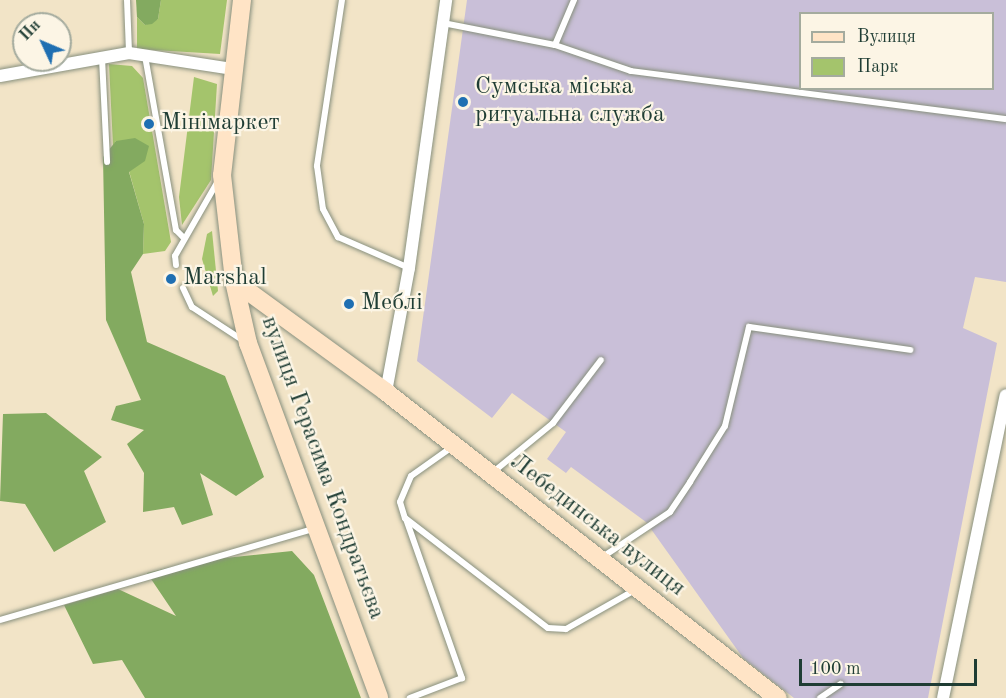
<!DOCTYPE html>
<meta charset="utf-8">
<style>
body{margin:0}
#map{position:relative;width:1006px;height:698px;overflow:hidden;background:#f2e4c7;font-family:"Old Standard TT",serif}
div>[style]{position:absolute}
.industrial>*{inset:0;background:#c9bfd8}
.green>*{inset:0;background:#a4c46c}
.forest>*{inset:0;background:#83aa60}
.roads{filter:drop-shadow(0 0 2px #88907e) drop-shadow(0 0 2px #88907e)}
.lane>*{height:6px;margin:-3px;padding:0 3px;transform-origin:3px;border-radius:3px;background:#fff}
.street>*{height:12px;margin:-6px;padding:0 6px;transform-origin:6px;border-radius:6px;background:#fff}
.secondary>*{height:18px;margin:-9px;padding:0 9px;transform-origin:9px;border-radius:9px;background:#ffe4c6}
.dots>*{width:16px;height:16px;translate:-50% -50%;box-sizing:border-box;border:3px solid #fcf5e5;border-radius:50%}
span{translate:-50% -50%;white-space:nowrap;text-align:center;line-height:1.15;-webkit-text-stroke:4.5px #fcf5e5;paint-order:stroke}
.poi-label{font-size:24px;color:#1f3d34}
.left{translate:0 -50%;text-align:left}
.street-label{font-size:24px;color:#1f3d34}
.legend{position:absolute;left:799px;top:12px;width:195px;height:78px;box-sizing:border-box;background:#fcf5e5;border:2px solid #a4ab9e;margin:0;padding:8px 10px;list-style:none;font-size:18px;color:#1f3d34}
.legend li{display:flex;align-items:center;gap:12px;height:30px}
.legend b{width:30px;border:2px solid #a4ab9e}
.north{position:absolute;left:12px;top:12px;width:60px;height:60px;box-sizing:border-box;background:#fcf5e5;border:2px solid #a4ab9e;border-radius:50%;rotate:314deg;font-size:16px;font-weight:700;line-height:24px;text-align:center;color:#1f3d34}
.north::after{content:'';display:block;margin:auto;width:21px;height:27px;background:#1f6fb2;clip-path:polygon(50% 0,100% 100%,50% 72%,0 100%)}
.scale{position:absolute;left:799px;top:659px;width:178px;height:27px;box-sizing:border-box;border:3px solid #1f3d34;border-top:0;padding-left:8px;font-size:18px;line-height:21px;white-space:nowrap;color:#1f3d34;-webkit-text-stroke:4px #fcf5e5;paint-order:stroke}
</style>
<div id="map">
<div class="industrial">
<div style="clip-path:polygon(evenodd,467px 0,1006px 0,1006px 282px,975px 277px,963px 328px,997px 343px,928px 698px,794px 698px,743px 658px,646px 522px,571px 467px,566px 473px,547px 459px,566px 432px,512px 393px,492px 418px,417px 361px,467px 0,800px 14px,992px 14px,992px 88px,800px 88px,800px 14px)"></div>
</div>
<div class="green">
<div style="clip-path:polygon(161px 0,227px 0,220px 54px,137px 49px,137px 17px,145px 25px,158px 19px)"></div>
<div style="clip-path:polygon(109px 64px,132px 66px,143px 78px,171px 242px,165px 251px,143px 254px,144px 224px,129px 171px,116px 141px,113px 146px)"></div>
<div style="clip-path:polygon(194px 77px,217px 84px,211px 180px,182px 225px,179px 197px)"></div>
<div style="clip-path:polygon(212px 231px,218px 291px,213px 296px,202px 259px,207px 234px)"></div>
</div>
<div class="forest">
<div style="clip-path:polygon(136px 0,161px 0,158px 19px,152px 24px,145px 25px,137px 17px)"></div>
<div style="clip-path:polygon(135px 138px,149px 146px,145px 161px,129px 172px,144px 224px,143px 254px,131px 272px,147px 342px,225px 376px,264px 477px,236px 496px,200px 473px,213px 515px,182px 525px,174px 507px,143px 512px,144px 473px,127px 444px,144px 430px,111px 420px,116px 406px,141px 400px,106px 320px,103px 157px,116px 141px)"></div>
<div style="clip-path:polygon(46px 413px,102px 457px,84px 471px,106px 522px,54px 552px,25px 504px,0 501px,3px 414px)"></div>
<div style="clip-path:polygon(292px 551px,314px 575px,361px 698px,145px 698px,122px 660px,93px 664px,64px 605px,118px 589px,176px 616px,147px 573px,196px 561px)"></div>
</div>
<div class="roads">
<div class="lane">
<div style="left:127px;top:0;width:53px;rotate:87.8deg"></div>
<div style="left:342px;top:0;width:168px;rotate:98.6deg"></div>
<div style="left:317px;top:166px;width:43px;rotate:82.1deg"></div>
<div style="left:323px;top:209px;width:32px;rotate:62deg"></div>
<div style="left:338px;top:237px;width:77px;rotate:23.6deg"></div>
<div style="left:443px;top:23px;width:114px;rotate:11.1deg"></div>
<div style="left:555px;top:45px;width:80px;rotate:18.9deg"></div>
<div style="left:631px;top:71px;width:378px;rotate:7.3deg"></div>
<div style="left:555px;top:45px;width:49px;rotate:-67.1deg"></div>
<div style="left:145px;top:56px;width:177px;rotate:79.9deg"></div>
<div style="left:176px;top:230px;width:11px;rotate:45deg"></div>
<div style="left:102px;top:58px;width:104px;rotate:87.2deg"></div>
<div style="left:176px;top:265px;width:9px;rotate:-96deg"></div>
<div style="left:175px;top:256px;width:86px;rotate:-60.2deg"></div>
<div style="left:183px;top:288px;width:21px;rotate:65deg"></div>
<div style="left:192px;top:307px;width:62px;rotate:33.2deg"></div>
<div style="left:452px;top:447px;width:50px;rotate:144.7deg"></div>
<div style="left:411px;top:476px;width:28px;rotate:113deg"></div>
<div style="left:400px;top:502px;width:17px;rotate:73deg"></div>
<div style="left:405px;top:518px;width:180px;rotate:37.6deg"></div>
<div style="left:548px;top:628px;width:18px;rotate:3deg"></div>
<div style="left:566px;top:629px;width:79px;rotate:-29.5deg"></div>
<div style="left:492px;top:473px;width:79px;rotate:-39.3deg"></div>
<div style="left:553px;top:423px;width:79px;rotate:-52.7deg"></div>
<div style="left:406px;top:519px;width:169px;rotate:70.6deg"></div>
<div style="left:462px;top:678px;width:56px;rotate:159deg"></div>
<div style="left:601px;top:558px;width:83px;rotate:-33.7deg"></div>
<div style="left:670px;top:512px;width:36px;rotate:-56deg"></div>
<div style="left:690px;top:482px;width:66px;rotate:-58deg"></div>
<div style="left:725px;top:426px;width:102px;rotate:-76.4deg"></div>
<div style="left:749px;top:327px;width:163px;rotate:8.1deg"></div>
<div style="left:0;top:620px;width:326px;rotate:-16.2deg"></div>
<div style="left:820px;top:698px;width:25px;rotate:-34deg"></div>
</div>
<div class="street">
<div style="left:0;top:76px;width:131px;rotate:-10.1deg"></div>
<div style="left:129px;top:53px;width:104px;rotate:8.8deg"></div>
<div style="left:386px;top:392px;width:126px;rotate:-79.5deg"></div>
<div style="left:409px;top:268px;width:271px;rotate:-82.1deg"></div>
<div style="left:943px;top:698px;width:309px;rotate:-78.3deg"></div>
</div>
<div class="secondary">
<div style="left:242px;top:0;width:176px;rotate:96.5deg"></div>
<div style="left:222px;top:175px;width:107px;rotate:83.5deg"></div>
<div style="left:234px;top:281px;width:64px;rotate:77.3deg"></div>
<div style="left:248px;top:343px;width:378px;rotate:69.7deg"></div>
<div style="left:234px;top:281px;width:188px;rotate:36.1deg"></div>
<div style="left:386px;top:392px;width:497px;rotate:38deg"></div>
</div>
</div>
<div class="dots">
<div style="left:463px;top:102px;background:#1f6fb2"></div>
<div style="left:149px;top:124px;background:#1f6fb2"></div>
<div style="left:171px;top:279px;background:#1f6fb2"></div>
<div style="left:349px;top:304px;background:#1f6fb2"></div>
</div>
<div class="poi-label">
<span class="left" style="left:475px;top:102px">Сумська міська<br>ритуальна служба</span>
<span class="left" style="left:161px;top:124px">Мінімаркет</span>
<span class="left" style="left:183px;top:279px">Marshal</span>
<span class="left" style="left:361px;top:304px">Меблі</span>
</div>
<div class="street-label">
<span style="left:322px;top:468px;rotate:70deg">вулиця Герасима Кондратьєва</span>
<span style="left:597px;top:526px;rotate:38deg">Лебединська вулиця</span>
</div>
<ul class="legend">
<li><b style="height:8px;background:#ffe4c6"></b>Вулиця</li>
<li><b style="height:16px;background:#a4c46c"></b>Парк</li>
</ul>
<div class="north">Пн</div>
<div class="scale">100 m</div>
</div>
